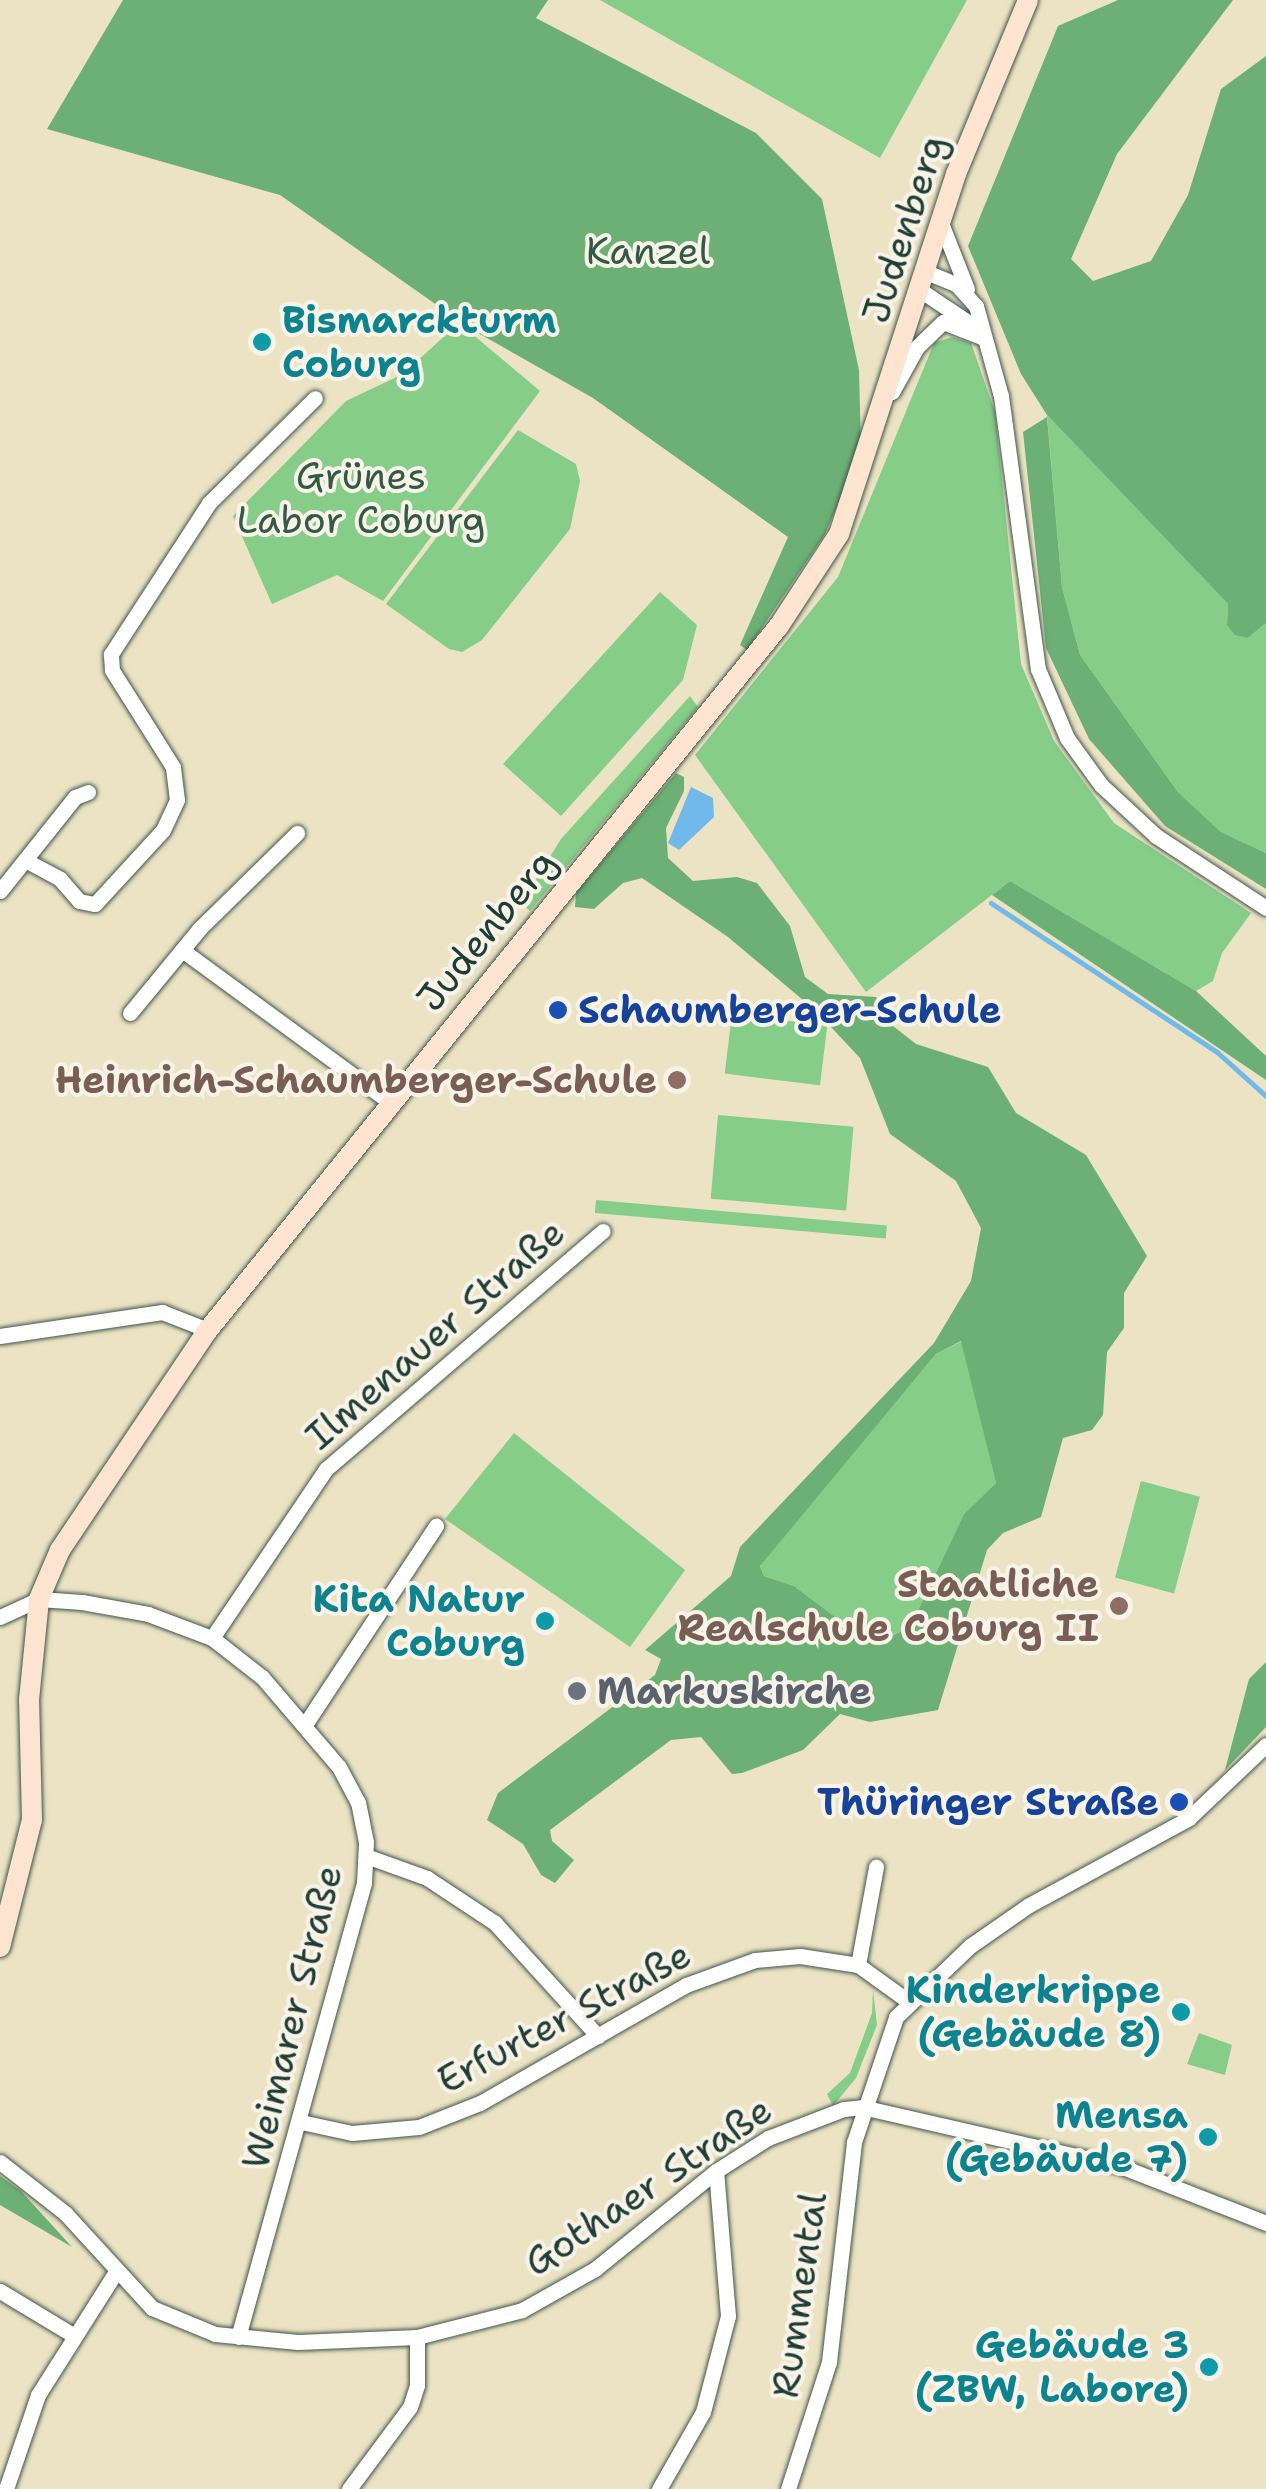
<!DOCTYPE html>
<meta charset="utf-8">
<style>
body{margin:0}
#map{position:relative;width:1266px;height:2489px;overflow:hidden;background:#ece3c4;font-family:"Shantell Sans",sans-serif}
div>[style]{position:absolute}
.green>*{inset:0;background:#85cd89;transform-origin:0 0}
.forest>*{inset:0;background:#6cb075}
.water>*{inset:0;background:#71b9e9}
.stream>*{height:5px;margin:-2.5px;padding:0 2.5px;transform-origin:2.5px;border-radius:2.5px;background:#71b9e9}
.roads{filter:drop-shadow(0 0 2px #3e564a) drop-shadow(0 0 2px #3e564a)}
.street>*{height:15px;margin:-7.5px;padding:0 7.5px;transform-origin:7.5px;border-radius:7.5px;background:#fff}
.secondary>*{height:20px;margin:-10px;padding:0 10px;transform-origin:10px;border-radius:10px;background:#fde4d1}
.dots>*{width:28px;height:28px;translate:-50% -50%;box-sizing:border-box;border:5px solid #f7f3e8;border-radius:50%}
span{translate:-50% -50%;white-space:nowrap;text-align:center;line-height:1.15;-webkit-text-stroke:8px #f7f3e8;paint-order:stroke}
.street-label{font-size:38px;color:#1f3d34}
.park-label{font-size:38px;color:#335a45}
.culture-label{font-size:38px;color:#0d838f;font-weight:700}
.left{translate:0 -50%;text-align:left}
.right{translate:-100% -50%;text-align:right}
.transit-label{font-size:38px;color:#164399;font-weight:700}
.education-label{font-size:38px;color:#785e54;font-weight:700}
.worship-label{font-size:38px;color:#5b616d;font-weight:700}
</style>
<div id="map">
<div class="green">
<div style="clip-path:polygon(600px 0,967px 0,880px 158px)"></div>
<div style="clip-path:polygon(465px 328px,540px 391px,383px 601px,337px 575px,272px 604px,233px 516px,346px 401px,403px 374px,450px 331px)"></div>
<div style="clip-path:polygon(952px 337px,971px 343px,995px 412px,1021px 664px,1054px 741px,1114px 823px,1251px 913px,1222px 953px,1213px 981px,1196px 991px,1010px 881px,866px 992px,695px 755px,838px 577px,934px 343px)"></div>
<div style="clip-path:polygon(1047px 415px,1228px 604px,1227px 625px,1248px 638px,1266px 623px,1266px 853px,1221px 832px,1178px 792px,1080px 655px,1062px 587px)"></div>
<div style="clip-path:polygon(518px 430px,576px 464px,580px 481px,570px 529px,482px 640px,462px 652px,449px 649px,386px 604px)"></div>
<div style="clip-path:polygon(660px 592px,697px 625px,683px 680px,561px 816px,503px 764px)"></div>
<div style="clip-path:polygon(690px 696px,698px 707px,530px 911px,521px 903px,561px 839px)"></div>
<div style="left:732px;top:1014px;width:96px;height:60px;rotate:7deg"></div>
<div style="left:718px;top:1115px;width:136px;height:84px;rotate:5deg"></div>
<div style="left:596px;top:1200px;width:292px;height:13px;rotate:5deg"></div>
<div style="clip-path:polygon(962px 1341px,996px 1483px,964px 1514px,910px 1627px,890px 1637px,863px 1638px,794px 1586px,764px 1576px,760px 1565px,936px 1354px)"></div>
<div style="clip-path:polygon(514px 1433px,685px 1570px,630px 1647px,445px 1519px)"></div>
<div style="left:1141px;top:1481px;width:61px;height:100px;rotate:15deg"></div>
<div style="clip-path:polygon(873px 1990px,877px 2025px,856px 2078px,833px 2106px,827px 2094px,850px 2073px,872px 2013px)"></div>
<div style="clip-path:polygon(1199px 2033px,1232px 2045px,1225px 2075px,1187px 2064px)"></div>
</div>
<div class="forest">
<div style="clip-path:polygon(123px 0,548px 0,536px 18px,756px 133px,822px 199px,859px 370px,861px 450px,825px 534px,747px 650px,740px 645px,788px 537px,593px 398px,471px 329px,280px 195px,47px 129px)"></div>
<div style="clip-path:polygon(1118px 0,1233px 0,1117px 154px,1071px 259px,1093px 281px,1151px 261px,1188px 195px,1221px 89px,1266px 56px,1266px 623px,1248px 638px,1235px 635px,1227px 625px,1228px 604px,1047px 415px,1021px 374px,968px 246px,1058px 26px)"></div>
<div style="clip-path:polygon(1047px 417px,1062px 587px,1080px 655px,1178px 792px,1221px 832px,1266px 853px,1266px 889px,1165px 826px,1089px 739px,1046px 648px,1023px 432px)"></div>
<div style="clip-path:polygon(evenodd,676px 773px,684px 777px,684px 791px,666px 828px,668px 858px,693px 881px,737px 877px,757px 883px,790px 926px,805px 977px,828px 994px,876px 997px,893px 1026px,916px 1044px,988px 1067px,1016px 1113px,1086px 1155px,1147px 1256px,1124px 1293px,1124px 1328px,1107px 1352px,1103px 1415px,1092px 1430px,1063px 1438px,1041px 1517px,1003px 1533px,987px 1550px,938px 1710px,870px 1722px,840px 1714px,803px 1750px,742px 1773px,732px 1774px,701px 1737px,671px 1740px,550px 1830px,552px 1841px,574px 1860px,555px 1883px,541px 1875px,523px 1844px,487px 1820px,498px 1793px,655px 1675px,661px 1659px,645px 1650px,731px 1576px,740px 1547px,934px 1343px,971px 1281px,981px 1228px,956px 1181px,890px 1134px,860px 1058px,816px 1011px,728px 937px,642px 878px,623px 883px,594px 909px,575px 907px,576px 893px,676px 773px,961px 1341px,996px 1483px,964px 1514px,910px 1627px,890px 1637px,863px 1638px,794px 1586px,764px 1576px,760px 1566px,936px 1354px,961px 1341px)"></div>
<div style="clip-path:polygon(1010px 881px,1196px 991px,1266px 1056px,1266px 1080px,992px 895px)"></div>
<div style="clip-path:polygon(1266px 1662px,1266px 1727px,1225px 1770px,1249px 1679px)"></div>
<div style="clip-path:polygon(0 2176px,21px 2191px,72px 2247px,0 2205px)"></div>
</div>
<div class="water">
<div style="clip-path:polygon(691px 787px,713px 798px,714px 817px,679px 850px,668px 843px)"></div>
</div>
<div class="stream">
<div style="left:991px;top:903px;width:271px;rotate:33.4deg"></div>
<div style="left:1217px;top:1052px;width:66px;rotate:41.9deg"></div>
</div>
<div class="roads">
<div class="street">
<div style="left:941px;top:223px;width:71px;rotate:68.5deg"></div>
<div style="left:926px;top:272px;width:32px;rotate:22deg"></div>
<div style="left:956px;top:284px;width:30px;rotate:48deg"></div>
<div style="left:976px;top:306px;width:93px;rotate:74.5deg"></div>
<div style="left:1001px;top:396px;width:275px;rotate:82.3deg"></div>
<div style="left:1038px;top:669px;width:75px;rotate:67.2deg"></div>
<div style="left:1067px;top:738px;width:58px;rotate:54.1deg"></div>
<div style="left:1101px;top:785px;width:75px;rotate:42.8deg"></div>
<div style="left:1156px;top:836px;width:131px;rotate:33.2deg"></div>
<div style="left:920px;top:290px;width:66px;rotate:33.9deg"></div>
<div style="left:892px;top:392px;width:51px;rotate:-60.9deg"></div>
<div style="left:917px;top:347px;width:36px;rotate:-44deg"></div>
<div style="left:943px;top:322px;width:44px;rotate:21.3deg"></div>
<div style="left:25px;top:860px;width:40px;rotate:28deg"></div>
<div style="left:60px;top:879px;width:29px;rotate:49deg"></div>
<div style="left:79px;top:901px;width:16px;rotate:11deg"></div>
<div style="left:95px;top:904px;width:100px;rotate:-47.4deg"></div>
<div style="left:163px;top:830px;width:33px;rotate:-65deg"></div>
<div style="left:177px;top:800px;width:33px;rotate:-97deg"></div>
<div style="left:173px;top:767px;width:115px;rotate:-122.2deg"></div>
<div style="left:112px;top:670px;width:16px;rotate:-94deg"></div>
<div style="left:111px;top:654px;width:180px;rotate:-57deg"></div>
<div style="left:209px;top:503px;width:149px;rotate:-44.7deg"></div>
<div style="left:0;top:891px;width:120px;rotate:-51.4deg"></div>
<div style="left:75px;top:797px;width:14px;rotate:-21deg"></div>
<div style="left:182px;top:950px;width:259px;rotate:36.2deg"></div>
<div style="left:130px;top:1013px;width:110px;rotate:-50.5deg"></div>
<div style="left:200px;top:928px;width:136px;rotate:-44.4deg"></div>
<div style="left:0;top:1336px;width:164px;rotate:-8.4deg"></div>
<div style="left:162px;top:1312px;width:49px;rotate:21.4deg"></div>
<div style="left:0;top:1617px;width:43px;rotate:-24.8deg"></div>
<div style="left:39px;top:1599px;width:43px;rotate:4deg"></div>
<div style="left:82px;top:1602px;width:67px;rotate:10.3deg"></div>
<div style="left:148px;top:1614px;width:68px;rotate:20.6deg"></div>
<div style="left:212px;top:1638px;width:63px;rotate:38deg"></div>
<div style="left:262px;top:1677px;width:118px;rotate:49.5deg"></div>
<div style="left:339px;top:1767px;width:40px;rotate:62deg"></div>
<div style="left:358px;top:1802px;width:41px;rotate:78.7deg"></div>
<div style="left:366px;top:1842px;width:41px;rotate:92.8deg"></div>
<div style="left:364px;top:1883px;width:471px;rotate:105.5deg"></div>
<div style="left:212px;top:1638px;width:204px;rotate:-56deg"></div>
<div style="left:326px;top:1469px;width:365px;rotate:-40.7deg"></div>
<div style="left:304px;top:1726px;width:240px;rotate:-56.6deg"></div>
<div style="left:366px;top:1856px;width:65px;rotate:19.8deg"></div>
<div style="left:427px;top:1878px;width:82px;rotate:33.5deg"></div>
<div style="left:495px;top:1923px;width:153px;rotate:47.7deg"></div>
<div style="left:858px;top:1965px;width:100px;rotate:-79.6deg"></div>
<div style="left:301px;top:2122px;width:52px;rotate:12.2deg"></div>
<div style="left:352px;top:2133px;width:67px;rotate:-5.1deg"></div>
<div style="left:419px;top:2127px;width:66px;rotate:-21.5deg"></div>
<div style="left:480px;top:2103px;width:237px;rotate:-29.8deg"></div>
<div style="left:686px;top:1985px;width:73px;rotate:-19.9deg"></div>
<div style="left:755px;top:1960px;width:45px;rotate:-5.1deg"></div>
<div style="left:800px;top:1956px;width:59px;rotate:8.8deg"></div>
<div style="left:858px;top:1965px;width:62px;rotate:35.8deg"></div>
<div style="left:0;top:2162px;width:83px;rotate:38.1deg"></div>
<div style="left:65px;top:2213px;width:129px;rotate:47.5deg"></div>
<div style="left:152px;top:2308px;width:68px;rotate:22.4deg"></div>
<div style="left:215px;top:2334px;width:83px;rotate:5.5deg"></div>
<div style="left:298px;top:2342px;width:119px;rotate:-2.4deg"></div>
<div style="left:417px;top:2337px;width:108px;rotate:-14.4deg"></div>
<div style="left:522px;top:2310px;width:84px;rotate:-29.3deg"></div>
<div style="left:595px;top:2269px;width:156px;rotate:-39deg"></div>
<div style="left:716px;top:2171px;width:62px;rotate:-32.4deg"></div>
<div style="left:768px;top:2138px;width:81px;rotate:-20.9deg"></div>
<div style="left:844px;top:2109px;width:18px;rotate:-6deg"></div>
<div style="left:862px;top:2107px;width:265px;rotate:12.9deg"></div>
<div style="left:1120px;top:2166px;width:157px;rotate:21.3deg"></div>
<div style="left:0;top:2291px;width:85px;rotate:31.1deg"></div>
<div style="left:6px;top:2489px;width:99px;rotate:-71.2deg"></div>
<div style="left:38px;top:2395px;width:144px;rotate:-57.7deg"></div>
<div style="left:349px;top:2489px;width:102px;rotate:-53.4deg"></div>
<div style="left:410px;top:2407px;width:23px;rotate:-72deg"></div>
<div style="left:417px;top:2385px;width:48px;rotate:-90deg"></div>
<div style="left:659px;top:2489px;width:89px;rotate:-60.3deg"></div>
<div style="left:703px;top:2412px;width:99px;rotate:-75.4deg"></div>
<div style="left:728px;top:2316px;width:145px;rotate:-94.7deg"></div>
<div style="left:788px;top:2489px;width:133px;rotate:-72.1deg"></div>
<div style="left:829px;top:2362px;width:221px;rotate:-83.5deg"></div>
<div style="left:854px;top:2142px;width:132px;rotate:-71.4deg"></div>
<div style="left:896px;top:2017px;width:103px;rotate:-43.8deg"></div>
<div style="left:970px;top:1946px;width:72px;rotate:-34.8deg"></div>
<div style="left:1029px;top:1905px;width:182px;rotate:-28.5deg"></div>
<div style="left:1189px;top:1818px;width:106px;rotate:-43.5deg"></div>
</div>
<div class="secondary">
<div style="left:0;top:1947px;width:131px;rotate:-75.9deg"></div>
<div style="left:32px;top:1820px;width:120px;rotate:-91.4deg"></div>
<div style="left:29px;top:1700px;width:101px;rotate:-84.3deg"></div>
<div style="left:39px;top:1599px;width:53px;rotate:-66.8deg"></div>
<div style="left:60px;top:1550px;width:265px;rotate:-56.1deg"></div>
<div style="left:208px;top:1330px;width:906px;rotate:-50.96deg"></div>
<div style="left:779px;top:626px;width:110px;rotate:-56.9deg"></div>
<div style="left:839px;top:534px;width:379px;rotate:-72deg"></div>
<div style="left:956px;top:174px;width:188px;rotate:-67.5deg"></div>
</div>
</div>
<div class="dots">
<div style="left:262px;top:342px;background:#0f9aa8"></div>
<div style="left:558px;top:1010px;background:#1a4fb4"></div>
<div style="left:677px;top:1080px;background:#8d6e63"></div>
<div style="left:1119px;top:1606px;background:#8d6e63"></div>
<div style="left:545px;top:1621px;background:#0f9aa8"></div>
<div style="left:577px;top:1691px;background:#6b7280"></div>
<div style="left:1179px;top:1802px;background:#1a4fb4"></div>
<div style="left:1181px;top:2012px;background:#0f9aa8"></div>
<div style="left:1208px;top:2137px;background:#0f9aa8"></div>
<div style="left:1209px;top:2367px;background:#0f9aa8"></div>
</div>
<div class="street-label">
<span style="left:904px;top:229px;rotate:-72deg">Judenberg</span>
<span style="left:486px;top:930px;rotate:-51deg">Judenberg</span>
<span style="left:435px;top:1334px;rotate:-41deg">Ilmenauer Straße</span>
<span style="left:292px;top:2017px;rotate:-76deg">Weimarer Straße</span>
<span style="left:564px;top:2017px;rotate:-28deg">Erfurter Straße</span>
<span style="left:648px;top:2186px;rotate:-34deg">Gothaer Straße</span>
<span style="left:799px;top:2295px;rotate:-82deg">Rummental</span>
</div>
<div class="park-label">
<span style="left:648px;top:251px">Kanzel</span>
<span style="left:361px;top:498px">Grünes<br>Labor Coburg</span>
</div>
<div class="culture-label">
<span class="left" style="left:282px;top:342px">Bismarckturm<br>Coburg</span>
<span class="right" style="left:525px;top:1621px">Kita Natur<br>Coburg</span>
<span class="right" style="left:1161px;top:2012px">Kinderkrippe<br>(Gebäude 8)</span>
<span class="right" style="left:1188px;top:2137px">Mensa<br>(Gebäude 7)</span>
<span class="right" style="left:1189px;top:2367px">Gebäude 3<br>(ZBW, Labore)</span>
</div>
<div class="transit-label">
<span class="left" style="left:578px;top:1010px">Schaumberger-Schule</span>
<span class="right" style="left:1159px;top:1802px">Thüringer Straße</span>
</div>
<div class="education-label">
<span class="right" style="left:657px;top:1080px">Heinrich-Schaumberger-Schule</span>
<span class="right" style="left:1099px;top:1606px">Staatliche<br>Realschule Coburg II</span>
</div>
<div class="worship-label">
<span class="left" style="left:597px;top:1691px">Markuskirche</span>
</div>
</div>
